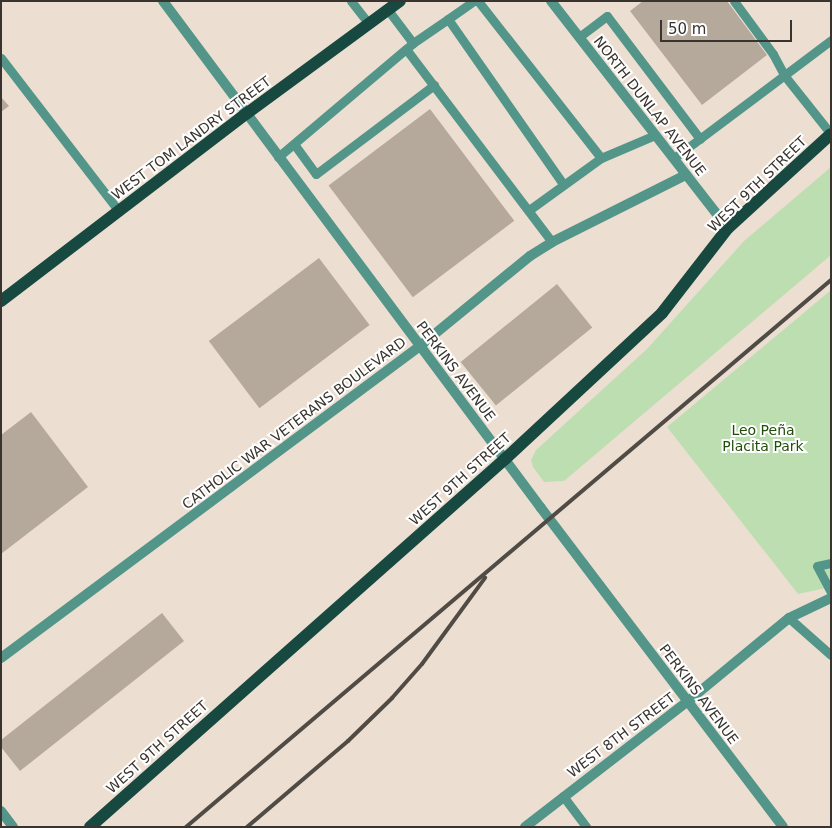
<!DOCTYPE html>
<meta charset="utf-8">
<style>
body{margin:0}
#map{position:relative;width:832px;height:828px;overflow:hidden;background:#ecdfd2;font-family:"DejaVu Sans",sans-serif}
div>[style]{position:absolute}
.green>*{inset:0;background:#bddeb1}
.building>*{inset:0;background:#b5a99c;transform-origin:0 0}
.service>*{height:9px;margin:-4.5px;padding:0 4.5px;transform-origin:4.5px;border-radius:4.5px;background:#539689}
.minor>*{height:10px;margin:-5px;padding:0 5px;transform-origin:5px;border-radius:5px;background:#539689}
.tertiary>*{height:10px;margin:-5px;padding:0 5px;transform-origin:5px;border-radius:5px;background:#539689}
.primary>*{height:12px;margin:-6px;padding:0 6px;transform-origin:6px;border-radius:6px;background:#184940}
.rail>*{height:4px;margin:-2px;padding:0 2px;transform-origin:2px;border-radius:2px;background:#514b45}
span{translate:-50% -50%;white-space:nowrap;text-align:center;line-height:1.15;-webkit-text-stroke:4px #fff;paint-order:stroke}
.street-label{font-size:14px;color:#39342f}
.park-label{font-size:14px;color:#224c0a}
.frame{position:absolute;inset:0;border:2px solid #39342f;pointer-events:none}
.scale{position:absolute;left:660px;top:20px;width:132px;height:22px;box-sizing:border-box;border:2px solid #39342f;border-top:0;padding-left:6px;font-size:15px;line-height:18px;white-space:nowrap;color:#39342f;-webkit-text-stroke:4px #fff;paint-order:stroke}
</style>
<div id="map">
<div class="green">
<div style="clip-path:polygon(831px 167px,831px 255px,564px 481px,544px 482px,533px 467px,531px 460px,536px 450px,647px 349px,744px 241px)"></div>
<div style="clip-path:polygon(831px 290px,831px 587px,798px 594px,667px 427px)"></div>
</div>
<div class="building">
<div style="clip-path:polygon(643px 1px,727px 1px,767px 55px,702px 105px,630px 11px)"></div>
<div style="clip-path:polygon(1px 97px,9px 106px,1px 112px)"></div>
<div style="left:430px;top:109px;width:140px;height:127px;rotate:53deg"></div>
<div style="left:319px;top:258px;width:84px;height:138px;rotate:53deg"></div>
<div style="left:557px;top:284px;width:56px;height:124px;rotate:51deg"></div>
<div style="clip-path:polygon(31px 412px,88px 487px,1px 554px,1px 435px)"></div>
<div style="clip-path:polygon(162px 613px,184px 641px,20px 771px,1px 747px,1px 740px)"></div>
</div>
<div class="service">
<div style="left:351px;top:1px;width:29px;rotate:52deg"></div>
<div style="left:478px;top:1px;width:199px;rotate:51.9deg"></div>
<div style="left:601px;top:158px;width:59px;rotate:-23.1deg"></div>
<div style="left:734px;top:1px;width:66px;rotate:53.7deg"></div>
<div style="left:773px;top:54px;width:24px;rotate:62deg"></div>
<div style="left:784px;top:75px;width:75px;rotate:51.5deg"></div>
<div style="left:388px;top:10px;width:41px;rotate:52.9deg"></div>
<div style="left:413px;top:43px;width:9px;rotate:139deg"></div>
<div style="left:406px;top:49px;width:242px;rotate:52.9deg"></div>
<div style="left:448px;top:19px;width:32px;rotate:-35deg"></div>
<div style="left:579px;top:37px;width:35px;rotate:-37deg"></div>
<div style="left:607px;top:16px;width:154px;rotate:52.9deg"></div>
<div style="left:413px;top:43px;width:42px;rotate:-34.4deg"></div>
<div style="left:448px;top:19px;width:201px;rotate:55.1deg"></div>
<div style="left:1px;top:58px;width:193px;rotate:52.4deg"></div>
<div style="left:294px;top:144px;width:37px;rotate:54deg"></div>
<div style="left:316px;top:174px;width:148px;rotate:-37deg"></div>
<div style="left:278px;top:157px;width:167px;rotate:-40.2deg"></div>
<div style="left:674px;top:158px;width:196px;rotate:-36.9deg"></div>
<div style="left:529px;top:210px;width:89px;rotate:-35.8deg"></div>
<div style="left:831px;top:563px;width:14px;rotate:168deg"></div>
<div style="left:817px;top:566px;width:30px;rotate:62deg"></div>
<div style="left:789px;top:618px;width:56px;rotate:41.4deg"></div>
<div style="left:563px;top:796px;width:39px;rotate:53deg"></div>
</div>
<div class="minor">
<div style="left:163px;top:1px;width:632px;rotate:53.29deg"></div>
<div style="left:541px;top:508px;width:400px;rotate:52.8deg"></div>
<div style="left:551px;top:1px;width:288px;rotate:52.1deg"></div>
<div style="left:1px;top:658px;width:522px;rotate:-36.67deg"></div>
<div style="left:420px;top:346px;width:142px;rotate:-39.3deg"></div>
<div style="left:530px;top:256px;width:26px;rotate:-32deg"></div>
<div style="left:552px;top:242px;width:150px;rotate:-26.6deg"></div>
<div style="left:525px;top:827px;width:205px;rotate:-37.7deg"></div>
<div style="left:687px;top:702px;width:132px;rotate:-39.5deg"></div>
<div style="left:789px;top:618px;width:47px;rotate:-25.5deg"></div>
</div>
<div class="tertiary">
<div style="left:1px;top:811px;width:20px;rotate:53deg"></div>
</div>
<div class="primary">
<div style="left:1px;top:301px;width:308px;rotate:-37.4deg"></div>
<div style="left:246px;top:114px;width:191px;rotate:-36.3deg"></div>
<div style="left:90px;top:827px;width:555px;rotate:-41.56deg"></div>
<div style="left:505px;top:459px;width:214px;rotate:-42.9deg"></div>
<div style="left:662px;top:313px;width:108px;rotate:-52.2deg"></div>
<div style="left:728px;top:228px;width:139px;rotate:-42.4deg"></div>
</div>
<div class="rail">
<div style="left:186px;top:827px;width:846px;rotate:-40.3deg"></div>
<div style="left:247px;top:827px;width:133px;rotate:-40.4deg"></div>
<div style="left:348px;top:741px;width:62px;rotate:-44.3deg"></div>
<div style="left:392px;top:698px;width:45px;rotate:-48.6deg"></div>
<div style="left:422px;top:664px;width:107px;rotate:-53.8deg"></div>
</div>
<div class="street-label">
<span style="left:650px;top:106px;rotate:52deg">NORTH DUNLAP AVENUE</span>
<span style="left:191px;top:138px;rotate:-37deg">WEST TOM LANDRY STREET</span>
<span style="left:757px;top:184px;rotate:-44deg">WEST 9TH STREET</span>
<span style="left:456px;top:371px;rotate:53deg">PERKINS AVENUE</span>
<span style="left:294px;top:423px;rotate:-37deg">CATHOLIC WAR VETERANS BOULEVARD</span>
<span style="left:460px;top:479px;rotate:-42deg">WEST 9TH STREET</span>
<span style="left:699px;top:694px;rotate:53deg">PERKINS AVENUE</span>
<span style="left:621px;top:735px;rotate:-37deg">WEST 8TH STREET</span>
<span style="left:157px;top:747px;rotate:-42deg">WEST 9TH STREET</span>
</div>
<div class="park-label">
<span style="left:763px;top:438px">Leo Peña<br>Placita Park</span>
</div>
<div class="frame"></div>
<div class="scale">50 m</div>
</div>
